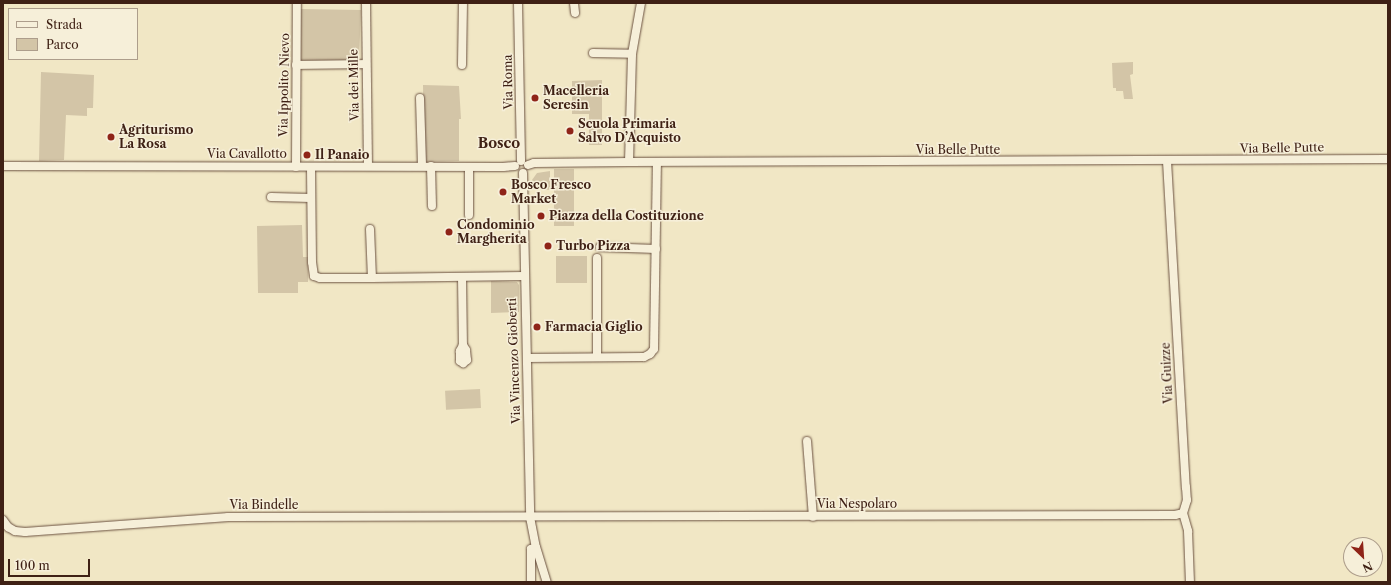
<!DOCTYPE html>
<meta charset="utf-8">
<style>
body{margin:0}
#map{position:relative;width:1391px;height:585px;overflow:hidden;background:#f1e7c5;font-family:"Libre Caslon Text",serif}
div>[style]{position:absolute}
.green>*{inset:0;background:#d3c5a7;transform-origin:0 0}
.roads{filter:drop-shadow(0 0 1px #6c5241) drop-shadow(0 0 1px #6c5241)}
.minor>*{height:8px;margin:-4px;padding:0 4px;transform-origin:4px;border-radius:4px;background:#f6efd9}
.dots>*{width:11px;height:11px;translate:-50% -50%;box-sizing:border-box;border:2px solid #f6efd9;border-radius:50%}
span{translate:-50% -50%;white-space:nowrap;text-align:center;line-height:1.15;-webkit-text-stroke:3px #f6efd9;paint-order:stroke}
.street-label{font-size:12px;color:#3f2115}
.poi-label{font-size:12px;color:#3f2115;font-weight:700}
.left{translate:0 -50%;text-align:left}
.quarter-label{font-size:14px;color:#3f2115;font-weight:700}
.frame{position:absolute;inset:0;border:4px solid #3f2115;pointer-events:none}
.legend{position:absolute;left:8px;top:8px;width:130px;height:52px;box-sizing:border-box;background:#f6efd9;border:1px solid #ad9d8b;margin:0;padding:5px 7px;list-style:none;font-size:12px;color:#3f2115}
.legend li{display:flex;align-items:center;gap:8px;height:20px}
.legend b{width:20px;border:1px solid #ad9d8b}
.north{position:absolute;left:1343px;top:537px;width:40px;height:40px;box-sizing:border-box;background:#f6efd9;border:1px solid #ad9d8b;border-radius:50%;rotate:155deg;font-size:11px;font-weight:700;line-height:16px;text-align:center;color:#3f2115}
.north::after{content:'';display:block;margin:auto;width:14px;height:18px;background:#8f2418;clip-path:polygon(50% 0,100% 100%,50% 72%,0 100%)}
.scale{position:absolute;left:8px;top:559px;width:82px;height:18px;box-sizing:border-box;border:2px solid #3f2115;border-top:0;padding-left:5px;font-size:12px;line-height:14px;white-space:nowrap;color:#3f2115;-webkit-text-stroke:3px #f6efd9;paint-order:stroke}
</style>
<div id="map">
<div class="green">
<div style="clip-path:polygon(300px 9px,361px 10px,359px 60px,304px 62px,301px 60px)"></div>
<div style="clip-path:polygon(1133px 62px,1133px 74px,1130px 75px,1133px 99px,1124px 99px,1123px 91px,1116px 91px,1116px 88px,1113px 88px,1112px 63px)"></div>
<div style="clip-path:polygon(41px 72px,94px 75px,93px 108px,87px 108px,87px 116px,66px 115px,64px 160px,39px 161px)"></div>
<div style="clip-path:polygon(602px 80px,602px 145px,589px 145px,589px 114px,572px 114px,572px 81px)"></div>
<div style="clip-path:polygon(423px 85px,459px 86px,461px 119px,459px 119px,459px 161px,424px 162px)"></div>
<div style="left:574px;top:169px;width:57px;height:20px;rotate:90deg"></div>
<div style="clip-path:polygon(550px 171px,550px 190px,530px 188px,532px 180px,537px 173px)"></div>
<div style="clip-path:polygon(302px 225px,303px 257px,308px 257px,308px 282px,298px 282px,298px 293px,258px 293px,257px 226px)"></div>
<div style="left:556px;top:256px;width:31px;height:27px"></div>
<div style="clip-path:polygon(491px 281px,517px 282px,519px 285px,519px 312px,491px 313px)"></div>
<div style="left:480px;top:389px;width:19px;height:35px;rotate:87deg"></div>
</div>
<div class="roads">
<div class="minor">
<div style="left:366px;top:3px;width:163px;rotate:89.3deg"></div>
<div style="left:518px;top:3px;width:158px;rotate:88.9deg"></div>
<div style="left:574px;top:3px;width:10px;rotate:84deg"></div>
<div style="left:593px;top:53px;width:39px;rotate:1deg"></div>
<div style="left:296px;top:65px;width:70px;rotate:-0.8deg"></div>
<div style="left:462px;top:65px;width:62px;rotate:-89.1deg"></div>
<div style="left:420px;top:98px;width:68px;rotate:88.3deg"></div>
<div style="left:1167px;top:161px;width:327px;rotate:86.7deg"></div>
<div style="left:1186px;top:487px;width:13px;rotate:86deg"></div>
<div style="left:1187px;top:500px;width:14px;rotate:107deg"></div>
<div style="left:1183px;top:513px;width:19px;rotate:74deg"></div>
<div style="left:1188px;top:531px;width:51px;rotate:87.8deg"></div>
<div style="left:629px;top:162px;width:108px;rotate:-88.4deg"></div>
<div style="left:632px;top:54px;width:52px;rotate:-80deg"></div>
<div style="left:528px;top:165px;width:6px;rotate:-18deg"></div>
<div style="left:534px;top:163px;width:95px;rotate:-0.6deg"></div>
<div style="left:629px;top:162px;width:759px;rotate:-0.23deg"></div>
<div style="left:3px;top:166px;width:500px;rotate:0.11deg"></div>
<div style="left:503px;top:167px;width:12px;rotate:-5deg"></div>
<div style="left:431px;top:166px;width:40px;rotate:88.6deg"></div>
<div style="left:296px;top:167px;width:164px;rotate:-89.7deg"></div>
<div style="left:311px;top:167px;width:95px;rotate:89.4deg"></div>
<div style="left:312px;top:262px;width:14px;rotate:82deg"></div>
<div style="left:314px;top:276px;width:6px;rotate:18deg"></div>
<div style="left:320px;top:278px;width:52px"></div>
<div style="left:372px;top:278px;width:152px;rotate:-0.8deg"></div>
<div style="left:469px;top:167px;width:48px;rotate:90deg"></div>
<div style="left:523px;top:173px;width:344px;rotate:88.8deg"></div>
<div style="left:530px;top:517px;width:31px;rotate:79deg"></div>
<div style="left:536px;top:547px;width:37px;rotate:73deg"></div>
<div style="left:271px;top:197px;width:40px;rotate:1.4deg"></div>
<div style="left:370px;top:229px;width:49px;rotate:87.7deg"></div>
<div style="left:600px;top:247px;width:56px;rotate:2deg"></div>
<div style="left:597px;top:258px;width:99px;rotate:90deg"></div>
<div style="left:462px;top:277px;width:68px;rotate:89.2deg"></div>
<div style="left:463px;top:345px;width:7px;rotate:117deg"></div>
<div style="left:460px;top:351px;width:10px;rotate:90deg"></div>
<div style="left:460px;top:361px;width:4px;rotate:34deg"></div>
<div style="left:463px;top:363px;width:5px;rotate:-37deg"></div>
<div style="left:467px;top:360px;width:10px;rotate:-96deg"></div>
<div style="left:466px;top:350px;width:6px;rotate:-121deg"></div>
<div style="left:527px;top:358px;width:117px;rotate:-0.5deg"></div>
<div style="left:644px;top:357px;width:7px;rotate:-27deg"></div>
<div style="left:650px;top:354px;width:6px;rotate:-51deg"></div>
<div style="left:654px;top:349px;width:187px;rotate:-89.1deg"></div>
<div style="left:807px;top:441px;width:76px;rotate:85.5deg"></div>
<div style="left:3px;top:520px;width:9px;rotate:54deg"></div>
<div style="left:8px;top:527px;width:8px;rotate:30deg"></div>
<div style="left:15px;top:531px;width:10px;rotate:6deg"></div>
<div style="left:25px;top:532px;width:204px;rotate:-4.2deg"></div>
<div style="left:228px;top:517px;width:947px;rotate:-0.12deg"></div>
<div style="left:1175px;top:515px;width:8px;rotate:-14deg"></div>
<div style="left:531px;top:582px;width:33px;rotate:-90deg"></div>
<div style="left:531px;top:549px;width:5px;rotate:-22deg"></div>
</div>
</div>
<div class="dots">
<div style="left:535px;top:98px;background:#8f2418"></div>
<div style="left:570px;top:131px;background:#8f2418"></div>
<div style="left:111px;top:137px;background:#8f2418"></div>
<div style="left:307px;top:155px;background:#8f2418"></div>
<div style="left:503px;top:192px;background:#8f2418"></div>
<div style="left:541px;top:216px;background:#8f2418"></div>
<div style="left:449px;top:232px;background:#8f2418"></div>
<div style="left:548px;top:246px;background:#8f2418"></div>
<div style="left:537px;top:327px;background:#8f2418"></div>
</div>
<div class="street-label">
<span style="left:508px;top:82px;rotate:-91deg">Via Roma</span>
<span style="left:284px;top:85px;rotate:-89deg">Via Ippolito Nievo</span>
<span style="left:354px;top:85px;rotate:-91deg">Via dei Mille</span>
<span style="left:1282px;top:148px;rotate:-1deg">Via Belle Putte</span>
<span style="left:958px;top:150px">Via Belle Putte</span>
<span style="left:247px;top:154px">Via Cavallotto</span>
<span style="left:514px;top:361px;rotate:-92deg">Via Vincenzo Gioberti</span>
<span style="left:1167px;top:373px;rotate:-93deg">Via Guizze</span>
<span style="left:857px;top:504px">Via Nespolaro</span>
<span style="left:264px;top:505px">Via Bindelle</span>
</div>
<div class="poi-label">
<span class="left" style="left:543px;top:98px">Macelleria<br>Seresin</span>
<span class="left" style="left:578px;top:131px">Scuola Primaria<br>Salvo D’Acquisto</span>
<span class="left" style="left:119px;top:137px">Agriturismo<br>La Rosa</span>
<span class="left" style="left:315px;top:155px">Il Panaio</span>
<span class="left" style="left:511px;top:192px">Bosco Fresco<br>Market</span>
<span class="left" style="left:549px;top:216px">Piazza della Costituzione</span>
<span class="left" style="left:457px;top:232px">Condominio<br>Margherita</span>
<span class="left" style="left:556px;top:246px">Turbo Pizza</span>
<span class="left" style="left:545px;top:327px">Farmacia Giglio</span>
</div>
<div class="quarter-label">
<span style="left:499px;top:143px">Bosco</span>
</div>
<div class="frame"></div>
<ul class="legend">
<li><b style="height:5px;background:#f6efd9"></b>Strada</li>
<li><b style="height:11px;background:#d3c5a7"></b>Parco</li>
</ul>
<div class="north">N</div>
<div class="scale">100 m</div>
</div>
